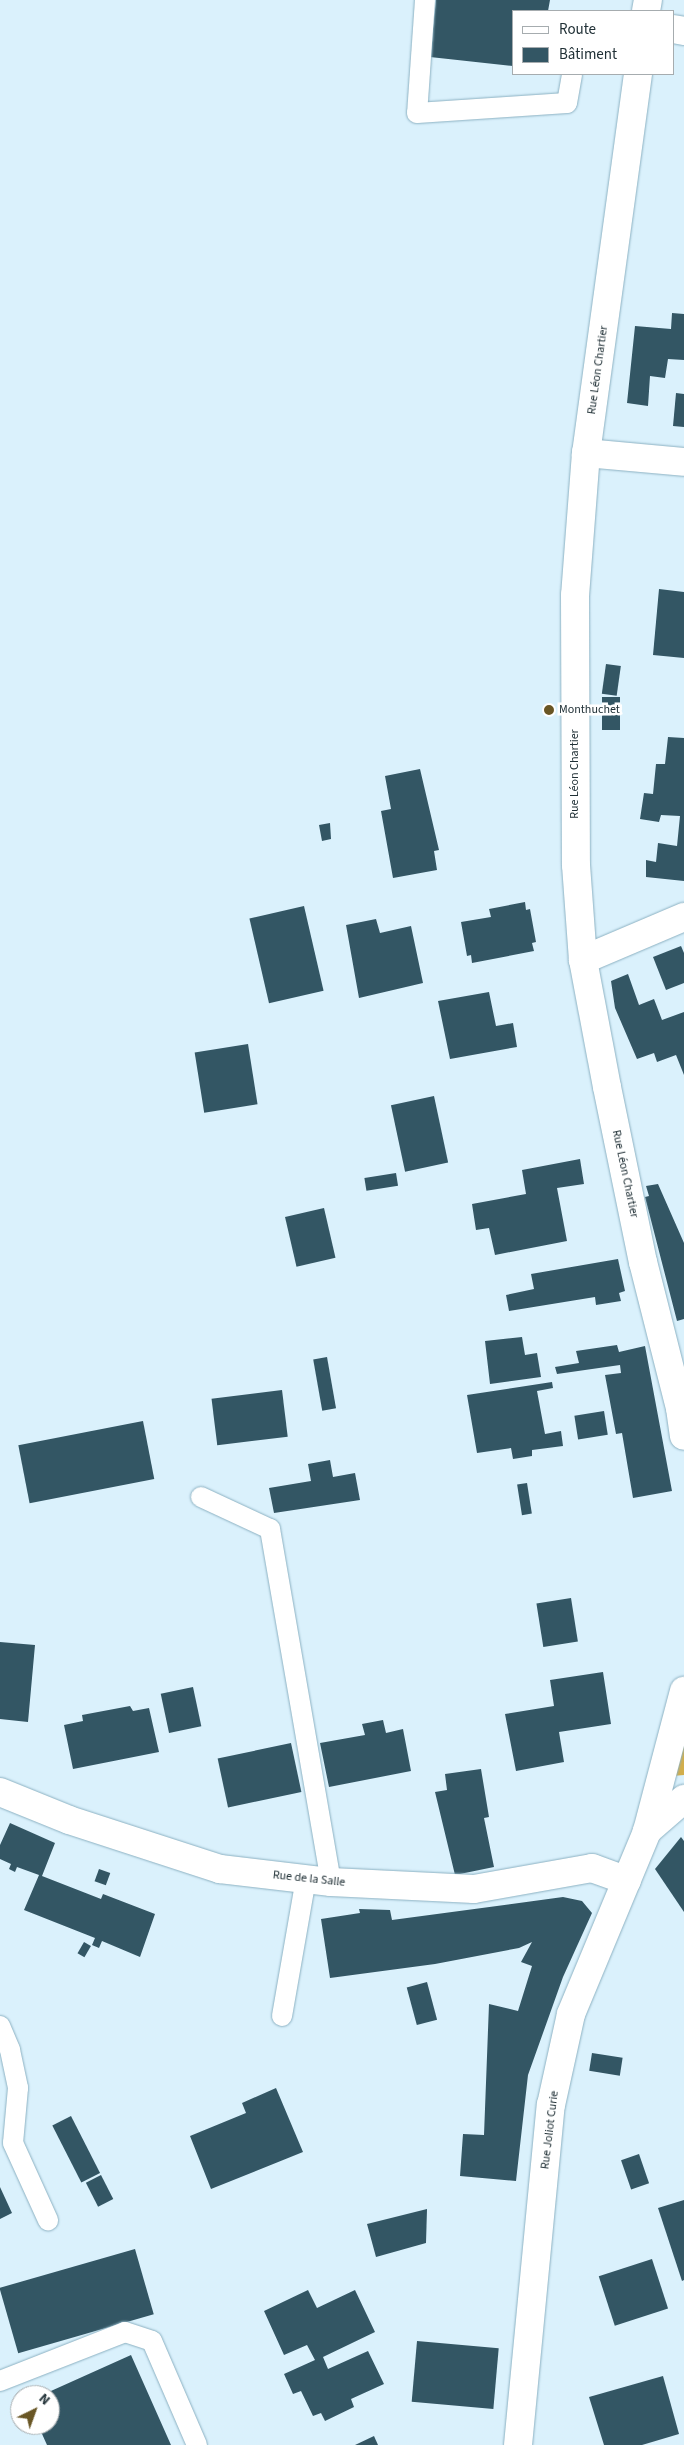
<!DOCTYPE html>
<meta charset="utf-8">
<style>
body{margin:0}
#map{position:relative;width:684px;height:2445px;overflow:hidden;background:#daf1fc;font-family:"Source Sans 3",sans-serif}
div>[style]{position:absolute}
.forest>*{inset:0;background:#d2ae4b}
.building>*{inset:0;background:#335664;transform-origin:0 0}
.roads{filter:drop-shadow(0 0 1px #8cb1c2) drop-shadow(0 0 1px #8cb1c2)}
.lane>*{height:20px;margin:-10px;padding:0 10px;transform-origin:10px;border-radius:10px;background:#fff}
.street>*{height:28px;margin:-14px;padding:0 14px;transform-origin:14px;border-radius:14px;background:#fff}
.dots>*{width:14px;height:14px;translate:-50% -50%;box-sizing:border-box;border:2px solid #fff;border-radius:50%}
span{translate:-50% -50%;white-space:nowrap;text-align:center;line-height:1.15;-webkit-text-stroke:5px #fff;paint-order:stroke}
.street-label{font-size:12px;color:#203036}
.poi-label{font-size:12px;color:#203036}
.left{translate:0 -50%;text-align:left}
.legend{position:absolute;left:512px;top:10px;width:162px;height:65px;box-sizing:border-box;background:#fff;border:1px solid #a6acaf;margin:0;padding:6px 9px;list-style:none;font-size:15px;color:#203036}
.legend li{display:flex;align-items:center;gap:10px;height:25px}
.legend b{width:25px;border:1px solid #a6acaf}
.north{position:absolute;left:10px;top:2385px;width:50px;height:50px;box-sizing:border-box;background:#fff;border:1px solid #a6acaf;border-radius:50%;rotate:42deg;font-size:14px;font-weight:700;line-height:20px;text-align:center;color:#203036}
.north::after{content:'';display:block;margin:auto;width:18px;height:22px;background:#695625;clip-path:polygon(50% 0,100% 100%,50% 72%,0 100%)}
</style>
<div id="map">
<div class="forest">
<div style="clip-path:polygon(684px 1731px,684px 1775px,672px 1776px)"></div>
</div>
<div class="building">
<div style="clip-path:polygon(436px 0,550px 0,548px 11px,513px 11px,513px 66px,430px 57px)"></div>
<div style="clip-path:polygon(672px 313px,684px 314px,684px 360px,668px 359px,665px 378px,650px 376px,648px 406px,627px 403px,635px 326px,671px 329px)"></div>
<div style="clip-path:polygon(676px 393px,684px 394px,684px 427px,673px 426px)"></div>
<div style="clip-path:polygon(659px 589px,684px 592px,684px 658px,653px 655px)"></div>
<div style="left:606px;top:664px;width:15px;height:30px;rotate:8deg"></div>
<div style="left:602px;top:697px;width:18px;height:33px"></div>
<div style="clip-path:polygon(668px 737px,684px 738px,684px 881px,646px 877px,646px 860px,656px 862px,658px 843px,677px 846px,680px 816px,661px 815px,659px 822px,640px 819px,644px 793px,653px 794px,656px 764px,665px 764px)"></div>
<div style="clip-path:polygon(420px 769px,439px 850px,434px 851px,437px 870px,393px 878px,381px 811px,391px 809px,385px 776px)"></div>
<div style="clip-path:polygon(330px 823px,331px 839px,322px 841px,319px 825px)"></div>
<div style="clip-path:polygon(525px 902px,526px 910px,530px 909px,536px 942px,532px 943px,534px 951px,472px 963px,471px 955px,467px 956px,461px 922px,491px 917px,489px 909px)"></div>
<div style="left:304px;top:906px;width:87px;height:56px;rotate:77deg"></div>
<div style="clip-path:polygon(376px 919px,380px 933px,411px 926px,423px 983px,359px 998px,346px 925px)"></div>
<div style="clip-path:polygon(681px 946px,684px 953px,684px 983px,666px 990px,653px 957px)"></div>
<div style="clip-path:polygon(628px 974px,639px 1005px,654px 999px,662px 1020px,684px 1012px,684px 1075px,676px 1055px,657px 1062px,654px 1053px,637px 1059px,615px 1008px,611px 981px)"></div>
<div style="clip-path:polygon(489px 992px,496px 1026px,513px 1023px,517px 1047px,450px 1059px,438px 1001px)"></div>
<div style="left:248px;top:1044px;width:61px;height:54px;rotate:81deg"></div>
<div style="left:434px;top:1096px;width:68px;height:44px;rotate:78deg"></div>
<div style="clip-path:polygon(580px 1159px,584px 1184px,557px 1188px,567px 1241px,495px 1255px,489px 1228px,476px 1230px,472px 1204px,526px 1194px,522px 1170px)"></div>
<div style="left:396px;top:1173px;width:13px;height:32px;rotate:81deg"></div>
<div style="clip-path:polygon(658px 1184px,684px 1243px,684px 1319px,677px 1321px,645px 1197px,649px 1196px,646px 1186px)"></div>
<div style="left:324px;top:1208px;width:51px;height:40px;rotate:77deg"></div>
<div style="clip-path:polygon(618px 1259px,625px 1291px,619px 1293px,621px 1301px,596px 1305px,595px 1297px,509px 1311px,506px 1295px,534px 1289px,531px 1274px)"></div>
<div style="clip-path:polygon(522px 1337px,525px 1355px,537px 1353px,541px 1377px,490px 1384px,485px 1341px)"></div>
<div style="clip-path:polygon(617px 1345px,619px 1352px,645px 1346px,672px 1491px,633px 1498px,622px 1433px,616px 1434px,605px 1375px,621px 1373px,620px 1365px,557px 1374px,555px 1367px,579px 1363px,576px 1351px)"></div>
<div style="left:327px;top:1357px;width:52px;height:14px;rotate:80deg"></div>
<div style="clip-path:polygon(552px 1382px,553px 1388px,537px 1391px,545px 1434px,561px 1431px,563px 1446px,532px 1450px,532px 1456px,513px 1459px,511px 1448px,477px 1453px,467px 1395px)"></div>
<div style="left:282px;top:1390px;width:47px;height:71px;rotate:83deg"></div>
<div style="left:604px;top:1411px;width:24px;height:30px;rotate:81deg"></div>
<div style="left:143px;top:1421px;width:59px;height:127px;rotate:79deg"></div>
<div style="clip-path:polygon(330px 1460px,333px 1477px,355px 1473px,360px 1500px,274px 1513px,269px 1488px,311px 1481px,308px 1464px)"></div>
<div style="left:527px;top:1483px;width:31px;height:10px;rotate:81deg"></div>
<div style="left:571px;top:1598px;width:44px;height:35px;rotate:81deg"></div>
<div style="clip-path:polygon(0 1642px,35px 1645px,28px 1722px,0 1719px)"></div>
<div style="clip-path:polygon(603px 1672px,611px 1724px,559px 1732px,564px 1762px,516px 1771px,505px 1714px,554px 1706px,550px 1680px)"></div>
<div style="left:193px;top:1687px;width:40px;height:33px;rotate:78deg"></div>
<div style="clip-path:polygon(130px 1706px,133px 1711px,149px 1708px,159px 1752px,73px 1769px,64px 1725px,83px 1721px,82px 1715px)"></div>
<div style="clip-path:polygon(383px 1720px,386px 1733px,403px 1729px,411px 1771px,329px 1787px,320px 1743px,365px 1735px,362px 1724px)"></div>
<div style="left:291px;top:1743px;width:50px;height:75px;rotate:78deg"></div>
<div style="clip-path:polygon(481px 1769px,489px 1817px,484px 1818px,494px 1867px,455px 1875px,435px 1792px,447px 1790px,445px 1774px)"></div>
<div style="clip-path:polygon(10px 1823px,55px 1843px,42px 1876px,101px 1899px,103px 1894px,155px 1914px,140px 1957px,102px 1941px,99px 1948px,92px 1945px,95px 1938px,24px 1910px,39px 1875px,17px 1867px,15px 1872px,9px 1869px,11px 1864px,0 1859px,0 1845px)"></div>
<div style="clip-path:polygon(681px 1837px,684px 1841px,684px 1912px,655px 1869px)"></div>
<div style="left:99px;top:1869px;width:12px;height:13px;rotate:20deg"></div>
<div style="clip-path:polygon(563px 1897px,582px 1901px,592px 1913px,563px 1977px,528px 2075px,516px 2181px,460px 2176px,463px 2134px,484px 2135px,489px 2004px,518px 2011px,532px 1966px,521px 1962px,532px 1942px,519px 1948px,435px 1964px,330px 1978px,321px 1919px,360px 1913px,359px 1909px,390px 1910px,392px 1920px)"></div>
<div style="left:84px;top:1942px;width:8px;height:13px;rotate:30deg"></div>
<div style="left:427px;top:1982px;width:39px;height:21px;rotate:75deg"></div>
<div style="left:592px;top:2053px;width:31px;height:18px;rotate:9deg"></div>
<div style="clip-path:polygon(276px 2088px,303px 2152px,211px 2189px,190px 2136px,246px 2113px,242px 2103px)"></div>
<div style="left:71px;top:2116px;width:64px;height:21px;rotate:63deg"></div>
<div style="left:639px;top:2154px;width:31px;height:19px;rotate:71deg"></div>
<div style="left:101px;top:2175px;width:27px;height:17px;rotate:63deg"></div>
<div style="clip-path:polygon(0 2187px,12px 2213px,0 2219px)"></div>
<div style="clip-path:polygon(684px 2200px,684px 2280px,682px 2281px,658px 2208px)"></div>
<div style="clip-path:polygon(427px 2209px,426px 2243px,376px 2257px,367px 2224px)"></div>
<div style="left:135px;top:2249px;width:68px;height:141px;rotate:74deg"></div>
<div style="left:652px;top:2259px;width:52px;height:56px;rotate:72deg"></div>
<div style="clip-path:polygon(308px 2290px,317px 2308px,355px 2290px,375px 2332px,323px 2357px,328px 2369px,368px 2351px,384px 2384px,351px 2399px,354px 2407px,325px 2421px,321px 2413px,313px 2416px,301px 2391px,293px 2394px,284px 2374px,315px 2360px,307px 2345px,284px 2355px,264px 2311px)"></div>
<div style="left:417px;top:2341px;width:82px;height:61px;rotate:5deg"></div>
<div style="clip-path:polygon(131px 2355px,171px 2445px,47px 2445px,38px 2425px,50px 2425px,50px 2395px,42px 2395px)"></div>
<div style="clip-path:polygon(663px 2376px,679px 2434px,642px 2445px,604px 2445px,589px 2397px)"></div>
<div style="clip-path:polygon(374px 2436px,378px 2445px,355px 2445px)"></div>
</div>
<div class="roads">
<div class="lane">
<div style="left:425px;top:0;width:113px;rotate:94deg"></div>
<div style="left:417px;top:113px;width:150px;rotate:-3.8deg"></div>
<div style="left:567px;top:103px;width:29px;rotate:-80deg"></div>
<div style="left:201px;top:1497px;width:76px;rotate:24.9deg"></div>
<div style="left:270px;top:1529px;width:358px;rotate:80.2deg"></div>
<div style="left:282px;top:2016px;width:139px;rotate:-80.1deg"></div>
<div style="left:0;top:2026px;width:26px;rotate:67deg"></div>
<div style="left:10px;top:2050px;width:39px;rotate:78deg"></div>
<div style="left:18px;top:2088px;width:55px;rotate:95.2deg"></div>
<div style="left:13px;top:2143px;width:85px;rotate:65.6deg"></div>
<div style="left:0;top:2381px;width:134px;rotate:-21.4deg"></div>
<div style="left:125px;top:2332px;width:28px;rotate:18deg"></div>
<div style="left:152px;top:2341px;width:113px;rotate:66.6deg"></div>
</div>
<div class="street">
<div style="left:646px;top:11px;width:11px;rotate:-80deg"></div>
<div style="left:673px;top:29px;width:11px;rotate:10deg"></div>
<div style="left:638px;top:74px;width:383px;rotate:97.8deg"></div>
<div style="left:586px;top:453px;width:142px;rotate:94.4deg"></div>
<div style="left:575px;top:595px;width:270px;rotate:89.8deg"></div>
<div style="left:576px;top:865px;width:95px;rotate:85.8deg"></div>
<div style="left:583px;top:960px;width:129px;rotate:79.3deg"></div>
<div style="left:607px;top:1087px;width:179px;rotate:78.4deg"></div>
<div style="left:643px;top:1262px;width:151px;rotate:75.8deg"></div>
<div style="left:680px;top:1408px;width:28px;rotate:82deg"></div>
<div style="left:586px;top:453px;width:98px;rotate:5.2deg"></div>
<div style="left:583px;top:960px;width:110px;rotate:-23.1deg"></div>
<div style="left:0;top:1792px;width:74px;rotate:22.1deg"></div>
<div style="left:69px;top:1820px;width:159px;rotate:18deg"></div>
<div style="left:220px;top:1869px;width:112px;rotate:6.7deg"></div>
<div style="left:331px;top:1882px;width:143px;rotate:2.8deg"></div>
<div style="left:474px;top:1889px;width:120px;rotate:-10.1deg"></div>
<div style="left:592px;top:1868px;width:37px;rotate:20deg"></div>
<div style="left:647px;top:1831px;width:49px;rotate:-40.9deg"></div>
<div style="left:518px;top:2445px;width:342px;rotate:-84.5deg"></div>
<div style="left:551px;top:2105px;width:93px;rotate:-77.6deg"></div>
<div style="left:571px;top:2014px;width:198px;rotate:-67.4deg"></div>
<div style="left:647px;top:1831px;width:145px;rotate:-75.2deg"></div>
</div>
</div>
<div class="dots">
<div style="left:549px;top:710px;background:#695625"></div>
</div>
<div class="street-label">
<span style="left:598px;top:370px;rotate:-82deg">Rue Léon Chartier</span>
<span style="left:575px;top:774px;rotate:-90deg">Rue Léon Chartier</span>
<span style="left:625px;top:1174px;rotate:78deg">Rue Léon Chartier</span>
<span style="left:309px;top:1879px;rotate:6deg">Rue de la Salle</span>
<span style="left:550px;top:2130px;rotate:-83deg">Rue Joliot Curie</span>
</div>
<div class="poi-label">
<span class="left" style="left:559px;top:710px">Monthuchet</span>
</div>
<ul class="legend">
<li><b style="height:6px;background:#fff"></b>Route</li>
<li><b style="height:14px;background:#335664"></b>Bâtiment</li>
</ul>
<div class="north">N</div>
</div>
